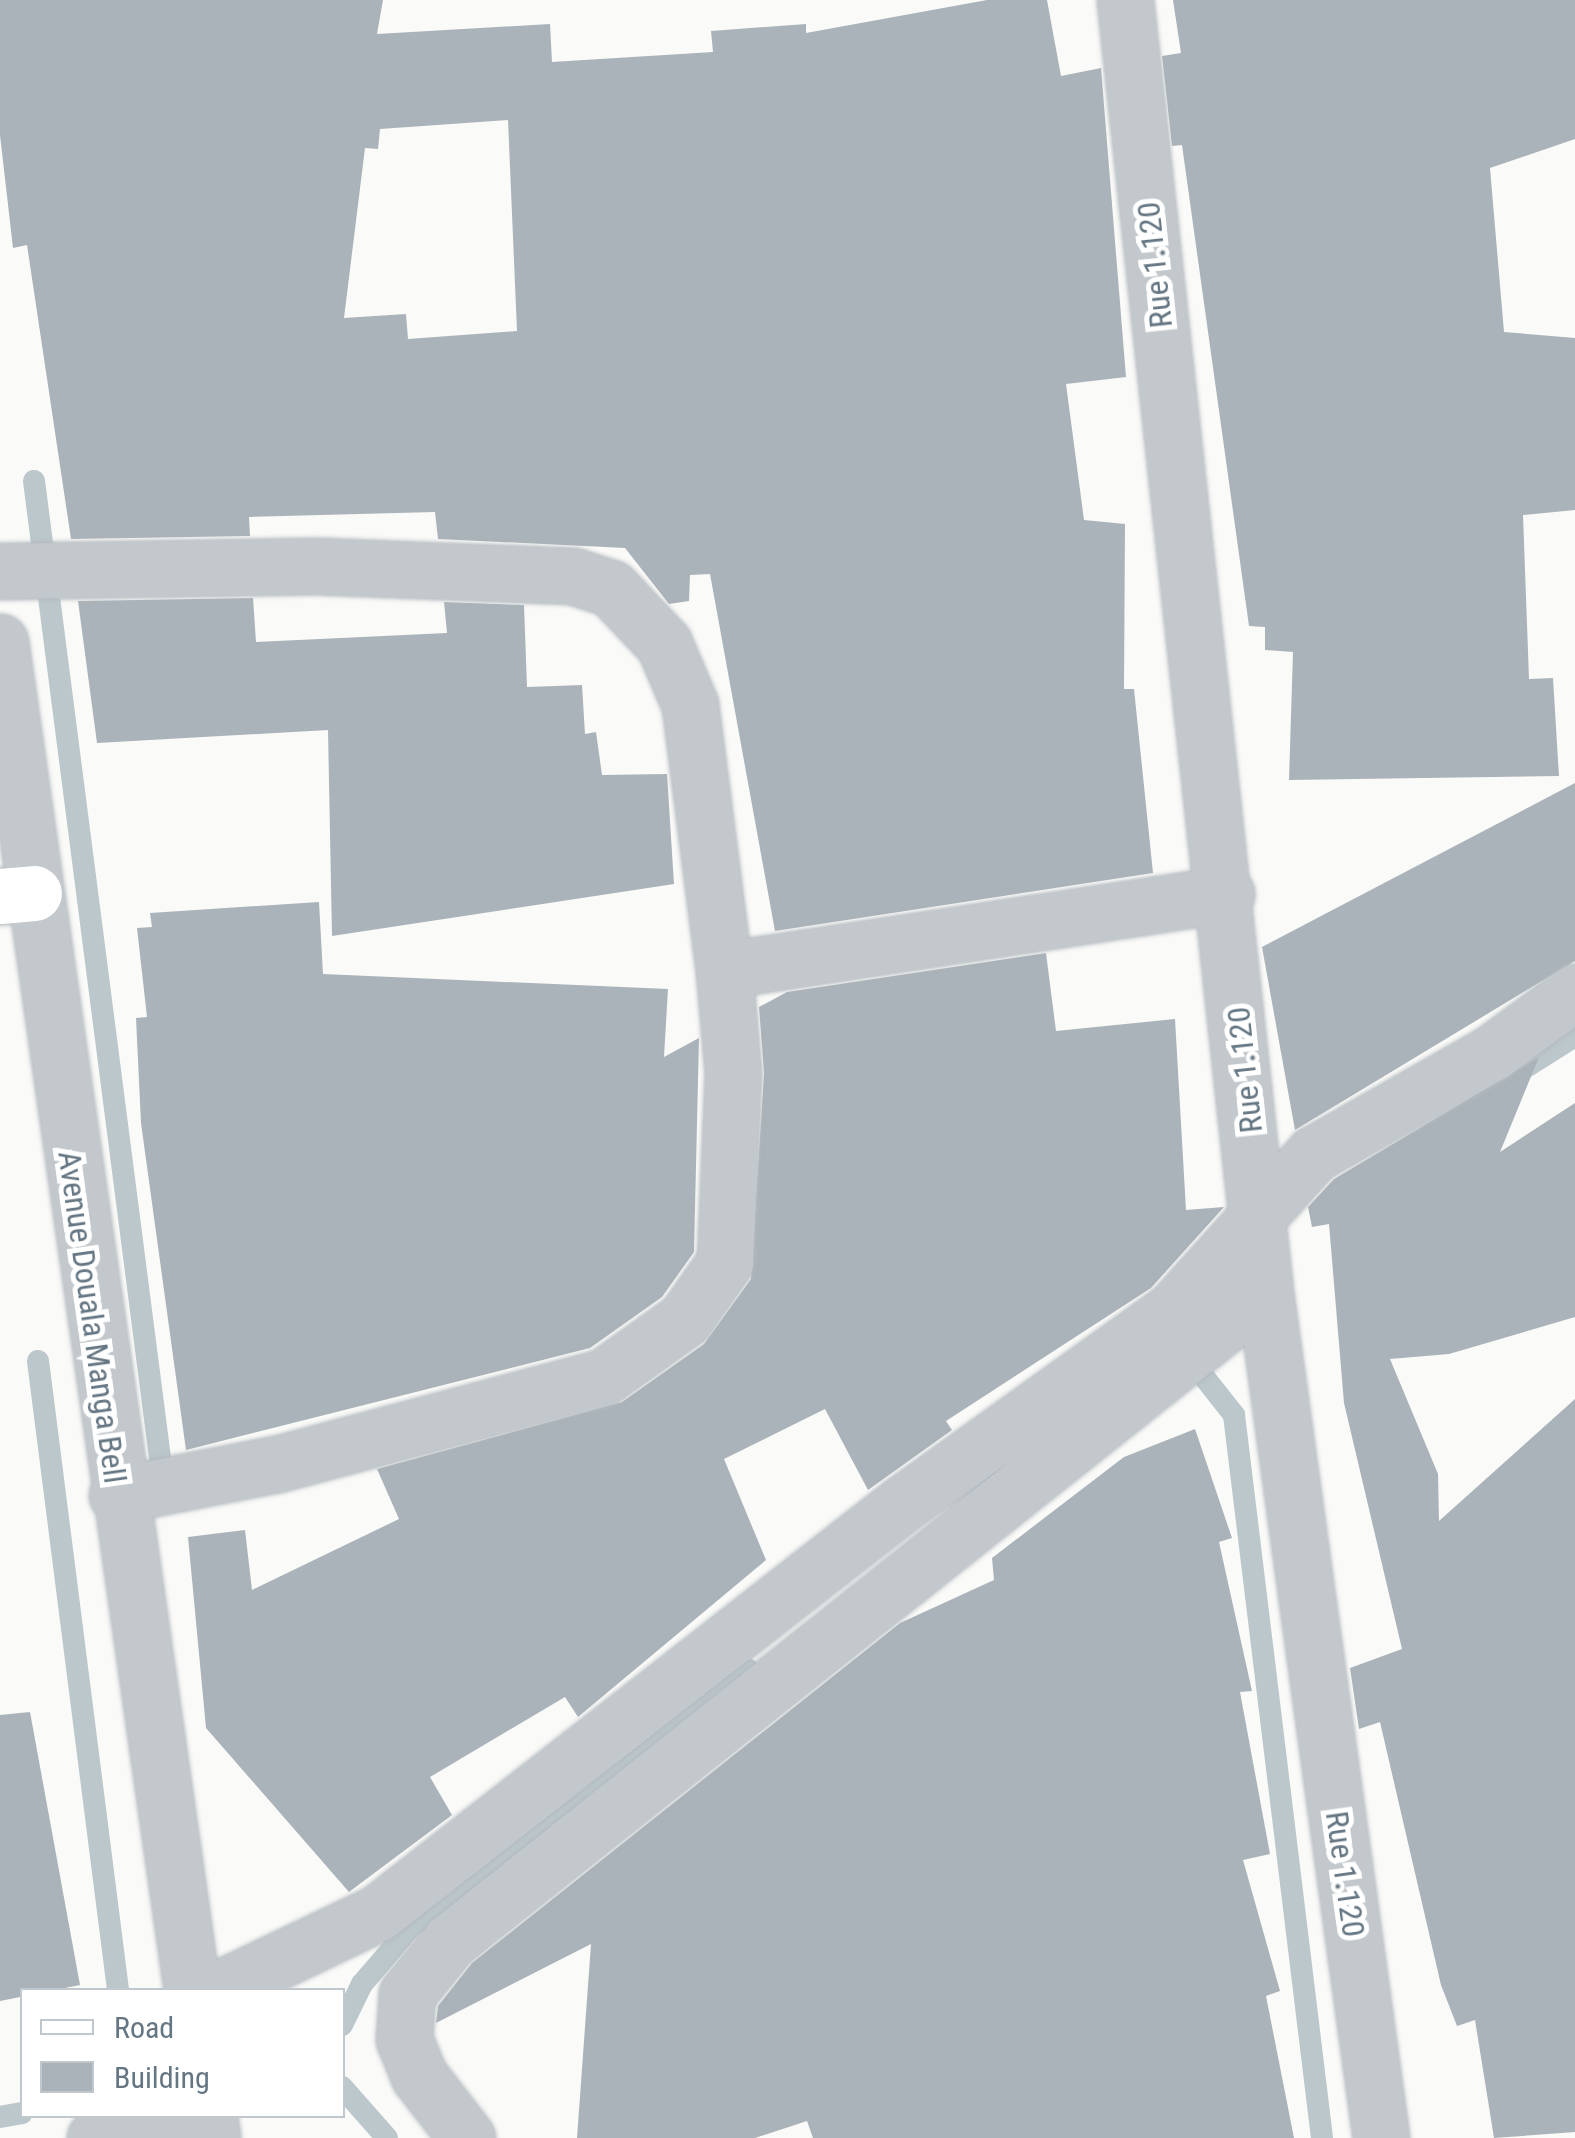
<!DOCTYPE html>
<style>
body{margin:0}
#map{position:relative;width:1575px;height:2138px;overflow:hidden;background:#fafaf8;font-family:"Roboto Condensed",sans-serif}
div>[style]{position:absolute}
.stream>*{height:22px;margin:-11px;padding:0 11px;transform-origin:11px;border-radius:11px;background:#bbc7cb}
.building>*{inset:0;background:#aab3b9}
.roads{filter:drop-shadow(0 0 2px #b3babf) drop-shadow(0 0 2px #b3babf)}
.minor>*{height:55px;margin:-27.5px;padding:0 27.5px;transform-origin:27.5px;border-radius:27.5px;background:#c3c8cc}
.tertiary>*{height:55px;margin:-27.5px;padding:0 27.5px;transform-origin:27.5px;border-radius:27.5px;background:#c3c8cc}
.secondary>*{height:55px;margin:-27.5px;padding:0 27.5px;transform-origin:27.5px;border-radius:27.5px;background:#fff}
span{translate:-50% -50%;white-space:nowrap;text-align:center;line-height:1.15;-webkit-text-stroke:10px #fff;paint-order:stroke}
.street-label{font-size:32px;color:#657683}
.legend{position:absolute;left:20px;top:1988px;width:325px;height:130px;box-sizing:border-box;background:#fff;border:2px solid #c1c8cd;margin:0;padding:12px 18px;list-style:none;font-size:30px;color:#657683}
.legend li{display:flex;align-items:center;gap:20px;height:50px}
.legend b{width:50px;border:2px solid #c1c8cd}
</style>
<div id="map">
<div class="stream">
<div style="left:34px;top:481px;width:1016px;rotate:82.65deg"></div>
<div style="left:1515px;top:1074px;width:71px;rotate:-32.3deg"></div>
<div style="left:1189px;top:1358px;width:73px;rotate:51.7deg"></div>
<div style="left:1234px;top:1415px;width:728px;rotate:83.06deg"></div>
<div style="left:38px;top:1361px;width:634px;rotate:82.75deg"></div>
<div style="left:342px;top:2025px;width:46px;rotate:-64deg"></div>
<div style="left:362px;top:1984px;width:75px;rotate:-49.3deg"></div>
<div style="left:411px;top:1927px;width:424px;rotate:-37.4deg"></div>
<div style="left:342px;top:2087px;width:68px;rotate:48.6deg"></div>
<div style="left:0;top:2117px;width:22px;rotate:-10deg"></div>
</div>
<div class="building">
<div style="clip-path:polygon(evenodd,0 0,383px 0,377px 34px,550px 24px,552px 62px,713px 52px,711px 31px,806px 24px,806px 33px,987px 0,1047px 0,1061px 76px,1101px 68px,1126px 377px,1066px 384px,1084px 520px,1125px 524px,1124px 689px,1134px 689px,1153px 873px,775px 931px,710px 574px,690px 575px,689px 601px,669px 604px,625px 548px,438px 539px,435px 512px,249px 517px,250px 536px,71px 539px,27px 245px,13px 248px,0 135px,0 0,508px 120px,517px 331px,408px 339px,406px 314px,344px 318px,365px 148px,378px 149px,380px 129px,508px 120px)"></div>
<div style="clip-path:polygon(1173px 0,1575px 0,1575px 139px,1490px 168px,1504px 332px,1575px 338px,1575px 510px,1523px 515px,1529px 679px,1553px 678px,1559px 776px,1289px 780px,1293px 652px,1265px 650px,1265px 627px,1249px 626px,1182px 145px,1172px 146px,1162px 56px,1181px 53px)"></div>
<div style="clip-path:polygon(253px 598px,256px 642px,447px 633px,444px 602px,524px 605px,527px 687px,582px 685px,585px 734px,596px 732px,602px 775px,667px 774px,674px 884px,332px 936px,328px 730px,97px 743px,78px 601px)"></div>
<div style="clip-path:polygon(1575px 783px,1575px 961px,1295px 1130px,1262px 947px)"></div>
<div style="clip-path:polygon(319px 902px,323px 974px,668px 989px,664px 1057px,699px 1038px,694px 1252px,662px 1297px,590px 1348px,186px 1450px,141px 1123px,136px 1018px,147px 1017px,137px 928px,152px 927px,150px 913px)"></div>
<div style="clip-path:polygon(1046px 953px,1056px 1031px,1175px 1019px,1186px 1210px,1224px 1207px,1151px 1288px,946px 1421px,952px 1430px,868px 1490px,825px 1409px,724px 1459px,766px 1560px,578px 1717px,565px 1697px,430px 1777px,452px 1815px,349px 1892px,206px 1728px,188px 1537px,245px 1530px,252px 1590px,399px 1519px,377px 1469px,622px 1402px,704px 1344px,751px 1279px,764px 1073px,759px 1007px,787px 992px)"></div>
<div style="clip-path:polygon(1539px 1057px,1500px 1152px,1575px 1103px,1575px 1317px,1449px 1354px,1390px 1359px,1438px 1474px,1439px 1521px,1575px 1399px,1575px 2132px,1494px 2138px,1475px 2020px,1457px 2026px,1441px 1985px,1380px 1722px,1359px 1729px,1350px 1668px,1402px 1649px,1344px 1403px,1329px 1224px,1312px 1227px,1308px 1207px,1334px 1179px)"></div>
<div style="clip-path:polygon(1195px 1429px,1232px 1538px,1219px 1542px,1252px 1691px,1240px 1692px,1270px 1854px,1243px 1860px,1280px 1991px,1266px 1996px,1294px 2138px,813px 2138px,807px 2121px,755px 2138px,577px 2138px,591px 1944px,436px 2023px,438px 2006px,472px 1963px,900px 1623px,994px 1580px,992px 1558px,1124px 1457px)"></div>
<div style="clip-path:polygon(30px 1712px,80px 1985px,0 2001px,0 1715px)"></div>
</div>
<div class="roads">
<div class="minor">
<div style="left:1125px;top:0;width:1301px;rotate:83.82deg"></div>
<div style="left:1265px;top:1293px;width:853px;rotate:82.18deg"></div>
<div style="left:0;top:571px;width:316px;rotate:-0.9deg"></div>
<div style="left:316px;top:566px;width:257px;rotate:2.2deg"></div>
<div style="left:573px;top:576px;width:40px;rotate:18deg"></div>
<div style="left:611px;top:588px;width:77px;rotate:46.6deg"></div>
<div style="left:664px;top:644px;width:66px;rotate:66.9deg"></div>
<div style="left:690px;top:705px;width:267px;rotate:82.7deg"></div>
<div style="left:724px;top:970px;width:102px;rotate:85deg"></div>
<div style="left:733px;top:1072px;width:190px;rotate:92.4deg"></div>
<div style="left:725px;top:1262px;width:70px;rotate:125.1deg"></div>
<div style="left:685px;top:1319px;width:100px;rotate:144.4deg"></div>
<div style="left:604px;top:1377px;width:339px;rotate:165.1deg"></div>
<div style="left:276px;top:1464px;width:162px;rotate:169deg"></div>
<div style="left:724px;top:970px;width:508px;rotate:-8.61deg"></div>
<div style="left:217px;top:1990px;width:178px;rotate:-25.6deg"></div>
<div style="left:378px;top:1913px;width:665px;rotate:-37.97deg"></div>
<div style="left:902px;top:1504px;width:332px;rotate:-35.6deg"></div>
<div style="left:1172px;top:1311px;width:212px;rotate:-47.9deg"></div>
<div style="left:1314px;top:1154px;width:205px;rotate:-29.6deg"></div>
<div style="left:1492px;top:1053px;width:103px;rotate:-36.3deg"></div>
<div style="left:95px;top:2138px;width:115px;rotate:-8deg"></div>
<div style="left:467px;top:2138px;width:78px;rotate:-127.7deg"></div>
<div style="left:419px;top:2076px;width:40px;rotate:-112deg"></div>
<div style="left:404px;top:2039px;width:45px;rotate:-86.2deg"></div>
<div style="left:407px;top:1994px;width:68px;rotate:-50.9deg"></div>
<div style="left:450px;top:1941px;width:1041px;rotate:-38.49deg"></div>
</div>
<div class="tertiary">
<div style="left:0;top:642px;width:1362px;rotate:81.89deg"></div>
<div style="left:209px;top:2116px;width:22px;rotate:82deg"></div>
</div>
<div class="secondary">
<div style="left:0;top:896px;width:34px;rotate:-5deg"></div>
</div>
</div>
<div class="street-label">
<span style="left:1155px;top:265px;rotate:-96deg">Rue 1.120</span>
<span style="left:1245px;top:1070px;rotate:-96deg">Rue 1.120</span>
<span style="left:92px;top:1317px;rotate:82deg">Avenue Douala Manga Bell</span>
<span style="left:1345px;top:1874px;rotate:82deg">Rue 1.120</span>
</div>
<ul class="legend">
<li><b style="height:12px;background:#fff"></b>Road</li>
<li><b style="height:28px;background:#aab3b9"></b>Building</li>
</ul>
</div>
